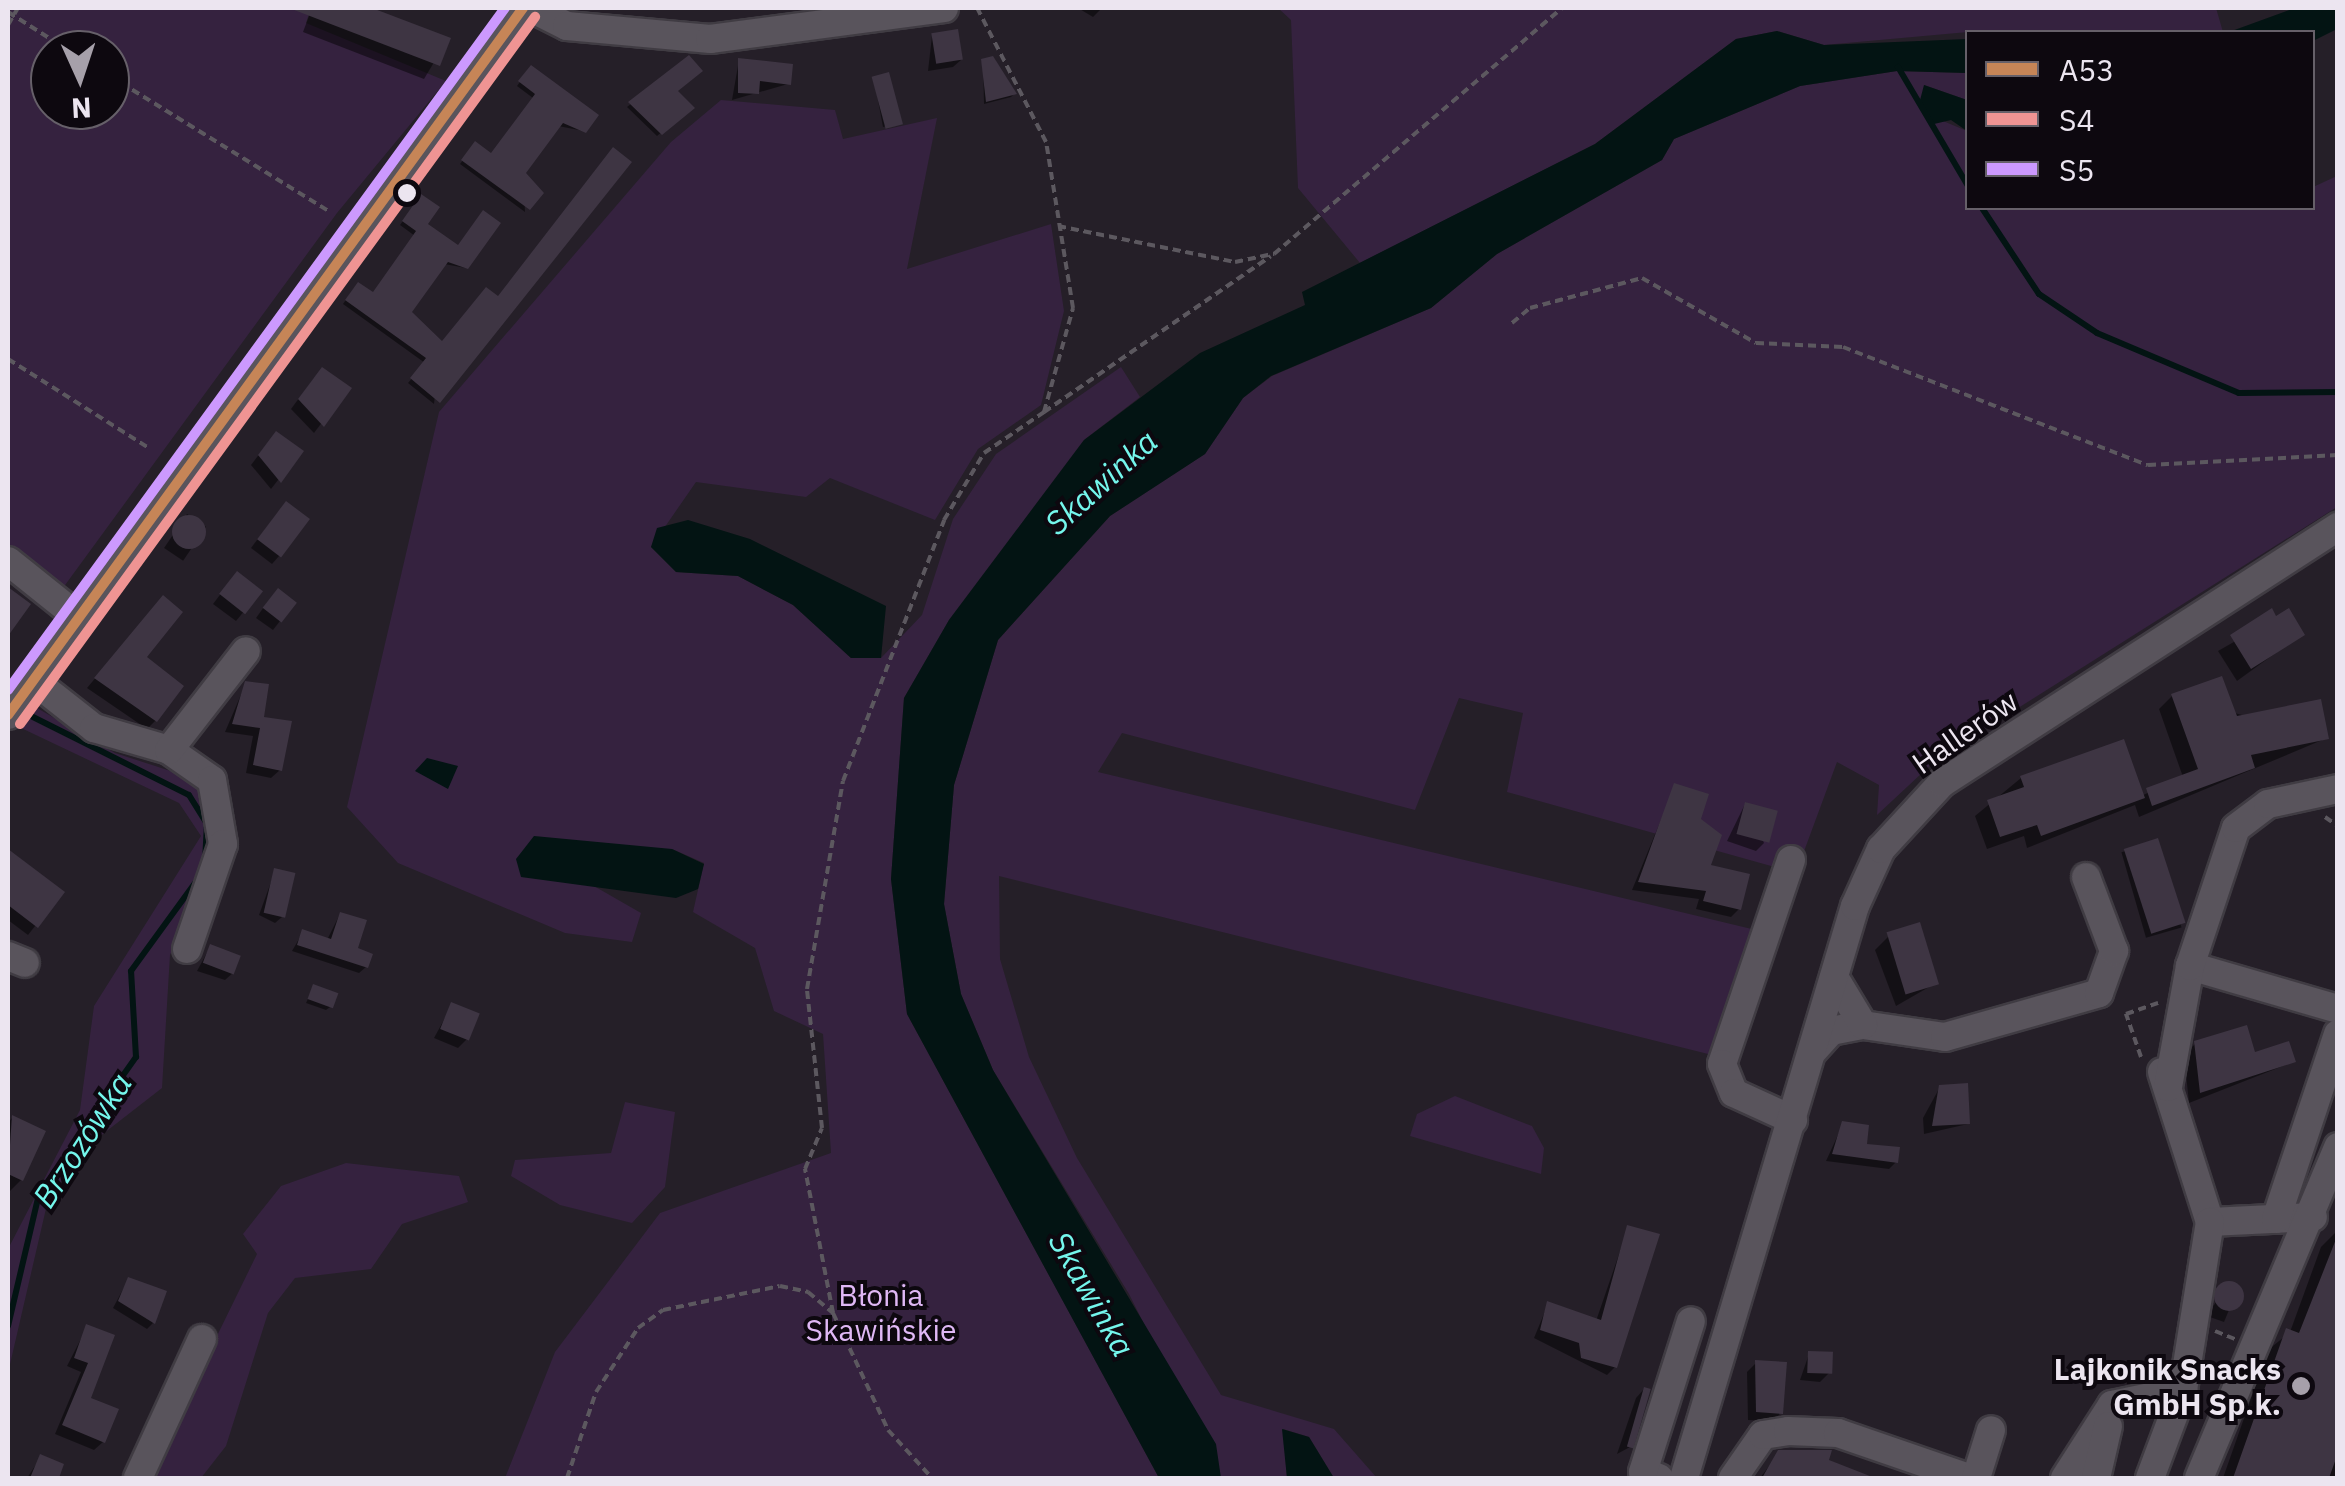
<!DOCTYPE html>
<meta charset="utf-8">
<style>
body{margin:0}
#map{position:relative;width:2345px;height:1486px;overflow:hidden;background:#251f28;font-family:"IBM Plex Sans",sans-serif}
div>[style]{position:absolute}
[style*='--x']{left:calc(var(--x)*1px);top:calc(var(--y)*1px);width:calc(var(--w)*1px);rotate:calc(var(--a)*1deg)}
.green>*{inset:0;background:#35223f}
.water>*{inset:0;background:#031413}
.shadow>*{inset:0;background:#0007;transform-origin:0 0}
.stream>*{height:6px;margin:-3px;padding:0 3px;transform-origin:3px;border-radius:3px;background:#031413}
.building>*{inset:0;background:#3e3543;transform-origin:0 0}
.round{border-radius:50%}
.path>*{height:4px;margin-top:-2px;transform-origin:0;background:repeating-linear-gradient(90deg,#5c585f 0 8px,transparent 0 13px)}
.roads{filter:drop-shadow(2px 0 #403c43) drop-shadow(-2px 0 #403c43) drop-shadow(0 2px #403c43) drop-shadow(0 -2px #403c43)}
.minor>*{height:28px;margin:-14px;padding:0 14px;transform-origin:14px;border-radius:14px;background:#59545c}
.bus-1>*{height:10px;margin:-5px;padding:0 5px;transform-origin:5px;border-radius:5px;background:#c68557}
.bus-2>*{height:10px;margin:-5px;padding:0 5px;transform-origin:5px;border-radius:5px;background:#ef9493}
.bus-3>*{height:10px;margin:-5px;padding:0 5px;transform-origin:5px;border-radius:5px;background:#cc99fe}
.dots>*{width:28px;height:28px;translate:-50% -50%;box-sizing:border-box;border:5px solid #0d080f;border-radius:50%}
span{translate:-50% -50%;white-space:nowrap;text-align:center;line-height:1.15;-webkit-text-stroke:8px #0d080f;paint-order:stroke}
.street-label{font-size:30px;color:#ece5f0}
.park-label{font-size:30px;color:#dfb8f5}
.poi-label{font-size:30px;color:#ece5f0;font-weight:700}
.right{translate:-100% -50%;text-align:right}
.water-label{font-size:32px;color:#74f6ec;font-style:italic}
.frame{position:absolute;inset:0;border:10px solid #ece5f0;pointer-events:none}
.legend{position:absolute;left:1965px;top:30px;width:350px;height:180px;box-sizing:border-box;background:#0d080f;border:2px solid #666069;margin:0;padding:12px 18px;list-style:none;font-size:30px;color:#ece5f0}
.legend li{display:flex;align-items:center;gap:20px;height:50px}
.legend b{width:50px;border:2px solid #666069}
.north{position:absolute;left:30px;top:30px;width:100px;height:100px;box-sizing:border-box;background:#0d080f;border:2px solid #666069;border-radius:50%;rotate:177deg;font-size:28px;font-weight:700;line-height:40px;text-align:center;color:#ece5f0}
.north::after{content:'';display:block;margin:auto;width:35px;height:45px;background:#a6a0aa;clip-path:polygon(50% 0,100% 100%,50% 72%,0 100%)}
</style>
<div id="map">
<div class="green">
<div style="clip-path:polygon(evenodd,8px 8px,311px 8px,306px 23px,446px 81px,337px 213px,60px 592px,8px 551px,8px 8px,50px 50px,110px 50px,110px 110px,50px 110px,50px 50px)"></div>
<div style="clip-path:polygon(1278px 8px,2216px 8px,2223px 32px,1968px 32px,1824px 45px,1777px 31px,1736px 39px,1595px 144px,1360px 263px,1298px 188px,1291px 20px)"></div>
<div style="clip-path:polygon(1897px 71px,1967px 73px,1967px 100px,1924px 85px,1943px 121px,1967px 131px,1968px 208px,2312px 208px,2313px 187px,2337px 176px,2337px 507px,1937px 759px,1877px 815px,1879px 785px,1837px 762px,1796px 873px,1507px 792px,1523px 713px,1459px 698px,1415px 810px,1122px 733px,1098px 772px,1760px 931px,1716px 1056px,999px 876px,1000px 959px,1029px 1057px,1077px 1158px,1221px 1395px,1334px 1429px,1377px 1478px,1334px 1478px,1309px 1437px,1283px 1429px,1287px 1478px,1221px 1478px,1129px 1294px,993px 1070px,961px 994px,944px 904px,954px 785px,998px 640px,1110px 516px,1205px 454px,1243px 398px,1272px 376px,1431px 308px,1497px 254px,1662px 160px,1674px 139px,1800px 86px)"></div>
<div style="clip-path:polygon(721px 100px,835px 110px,843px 139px,937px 118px,907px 269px,1051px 224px,1064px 311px,1041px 405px,978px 449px,935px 520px,830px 478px,806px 497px,696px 482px,651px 547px,676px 572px,738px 576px,793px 605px,851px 658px,881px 658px,922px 615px,953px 519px,996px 454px,1121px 367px,1140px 397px,1084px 440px,949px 620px,904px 698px,891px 879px,907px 1014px,1159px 1478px,505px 1478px,555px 1352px,660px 1213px,831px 1153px,823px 1034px,774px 1011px,755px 948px,693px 912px,704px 863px,672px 849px,521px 877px,580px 878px,641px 913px,632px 942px,565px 933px,398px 863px,347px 807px,439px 412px,671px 142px)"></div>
<div style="clip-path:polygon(37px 708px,115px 753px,183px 775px,211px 802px,221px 843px,170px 955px,162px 1088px,90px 1144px,48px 1200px,8px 1373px,8px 1249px,80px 1110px,94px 1006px,201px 836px,179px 803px,19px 727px)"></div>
<div style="clip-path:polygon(1455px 1096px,1532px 1126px,1544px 1148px,1541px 1174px,1410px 1136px,1417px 1114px)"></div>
<div style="clip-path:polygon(625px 1102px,675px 1112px,665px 1187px,632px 1223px,560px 1205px,511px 1176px,515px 1160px,611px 1153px)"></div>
<div style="clip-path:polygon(346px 1163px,459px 1176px,468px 1202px,402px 1224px,371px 1269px,295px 1278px,268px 1313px,226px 1446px,201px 1478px,148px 1477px,257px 1254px,243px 1234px,281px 1186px)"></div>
</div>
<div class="water">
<div style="clip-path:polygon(2295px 8px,2337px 8px,2337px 29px,2313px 41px,2312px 32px,2229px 32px)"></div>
<div style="clip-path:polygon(1777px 31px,1824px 45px,1967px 39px,1967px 73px,1897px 71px,1800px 86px,1674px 139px,1662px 160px,1497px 254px,1431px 308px,1271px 376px,1243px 398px,1205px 454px,1110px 516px,998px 640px,954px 785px,944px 904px,961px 994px,993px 1070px,1216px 1444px,1221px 1478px,1159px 1478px,907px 1014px,891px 879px,904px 698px,949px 620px,1084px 440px,1200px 353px,1305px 305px,1302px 292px,1595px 144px,1736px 39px)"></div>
<div style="clip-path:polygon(1924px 85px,1967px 100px,1967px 131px,1951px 120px,1934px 124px,1919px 104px)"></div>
<div style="clip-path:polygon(688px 520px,750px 539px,886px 606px,881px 658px,851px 658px,793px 605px,738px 576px,676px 572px,651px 547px,657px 528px)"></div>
<div style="clip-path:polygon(427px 758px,458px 766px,448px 789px,415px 771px)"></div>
<div style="clip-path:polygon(534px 836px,672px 849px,704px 864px,698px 889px,676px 898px,521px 877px,516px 859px)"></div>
<div style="clip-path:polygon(1282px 1429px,1309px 1437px,1334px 1478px,1287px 1478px)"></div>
</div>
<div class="shadow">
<div style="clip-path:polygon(312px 8px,364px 8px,448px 39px,424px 79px,303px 32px)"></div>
<div style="clip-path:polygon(1078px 8px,1102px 8px,1093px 17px)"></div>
<div style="clip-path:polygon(932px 36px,961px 60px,953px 67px,928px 71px)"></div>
<div style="clip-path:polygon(689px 58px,674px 91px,691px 108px,657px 136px,627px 107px)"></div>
<div style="clip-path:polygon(739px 60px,788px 84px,732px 100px)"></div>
<div style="clip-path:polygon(983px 61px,1014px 94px,1011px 97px,984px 104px)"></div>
<div style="clip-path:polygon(528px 71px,584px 131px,558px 126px,523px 173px,525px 212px,460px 164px,472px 148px,490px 156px,533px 98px,517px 86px)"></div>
<div style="clip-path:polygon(874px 79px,900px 122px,883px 127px)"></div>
<div style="clip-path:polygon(417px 201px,425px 224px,466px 268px,444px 264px,409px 312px,440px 345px,434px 404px,408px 383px,425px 363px,343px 304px,354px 288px,373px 295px,415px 236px,400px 225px)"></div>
<div style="clip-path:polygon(314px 378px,348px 388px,314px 433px,291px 409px)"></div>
<div style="clip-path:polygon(268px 443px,300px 452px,271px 489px,251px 465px)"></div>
<div style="clip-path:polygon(278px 512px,280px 555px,272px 564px,251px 548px)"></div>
<div style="left:187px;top:514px;width:23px;height:41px;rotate:34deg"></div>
<div style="clip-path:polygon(229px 583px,260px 592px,236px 621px,213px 604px)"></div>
<div style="clip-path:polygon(269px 600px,294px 603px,273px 630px,256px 618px)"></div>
<div style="clip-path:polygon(155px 607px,144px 658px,156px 720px,147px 729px,87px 688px)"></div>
<div style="clip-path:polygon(2288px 611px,2302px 634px,2237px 681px,2218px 651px)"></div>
<div style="clip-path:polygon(246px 683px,280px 770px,271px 778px,246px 773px,253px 736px,225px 732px)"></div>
<div style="clip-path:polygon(2172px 696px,2327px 738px,2139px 817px,2135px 805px,2027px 848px,2024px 836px,1987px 849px,1975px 816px,2021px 778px,2141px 796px,2183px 777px,2159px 709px)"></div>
<div style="clip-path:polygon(1675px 786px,1698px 820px,1708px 867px,1739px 909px,1731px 917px,1696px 909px,1699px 899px,1632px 890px)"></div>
<div style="clip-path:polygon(1746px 802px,1764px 843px,1756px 851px,1727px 841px)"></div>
<div style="left:2157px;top:842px;width:89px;height:37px;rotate:74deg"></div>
<div style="clip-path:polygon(8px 852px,61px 893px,28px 935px,8px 920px)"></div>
<div style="clip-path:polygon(275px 871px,282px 917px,275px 923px,259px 915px)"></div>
<div style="clip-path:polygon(340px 914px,366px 967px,359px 973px,292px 951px,303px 932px,327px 940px)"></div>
<div style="clip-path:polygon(1889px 936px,1936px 983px,1896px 1006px,1875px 950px)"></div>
<div style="clip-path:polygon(210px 947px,234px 972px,225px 980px,197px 971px)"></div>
<div style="clip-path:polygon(314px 986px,330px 1007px,326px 1010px,306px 1003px)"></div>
<div style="clip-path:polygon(452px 1005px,467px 1039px,458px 1048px,434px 1038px)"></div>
<div style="clip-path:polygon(2195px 1044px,2253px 1055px,2293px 1062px,2189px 1103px,2184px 1055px)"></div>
<div style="clip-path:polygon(1940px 1087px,1968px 1124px,1924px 1134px,1923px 1118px)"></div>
<div style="clip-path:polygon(12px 1118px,21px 1180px,10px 1191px,8px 1123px)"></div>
<div style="clip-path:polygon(1843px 1124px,1864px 1146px,1896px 1162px,1889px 1169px,1826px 1161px)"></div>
<div style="clip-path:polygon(1628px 1228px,1615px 1367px,1607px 1375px,1534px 1338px,1548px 1304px,1596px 1321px)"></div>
<div style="clip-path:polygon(2338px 1230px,2338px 1477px,2223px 1478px,2268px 1350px,2290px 1332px,2321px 1247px)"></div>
<div style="clip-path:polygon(128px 1280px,153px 1323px,147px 1329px,113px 1308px)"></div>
<div style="clip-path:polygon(2226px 1286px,2239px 1286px,2224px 1322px,2207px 1316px)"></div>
<div style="clip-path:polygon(87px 1327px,112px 1337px,88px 1399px,103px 1442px,94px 1450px,55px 1434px,81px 1372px,67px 1366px)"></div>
<div style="clip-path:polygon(1809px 1354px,1829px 1373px,1820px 1382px,1800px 1380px)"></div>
<div style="clip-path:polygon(1756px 1363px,1781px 1413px,1772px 1421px,1748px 1420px,1747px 1372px)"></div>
<div style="clip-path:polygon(1644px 1389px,1630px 1447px,1617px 1454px,1636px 1398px)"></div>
<div style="clip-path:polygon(1779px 1453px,1826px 1461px,1874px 1478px,1760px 1478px)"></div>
<div style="clip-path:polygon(41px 1457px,61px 1466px,56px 1478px,27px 1478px)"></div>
</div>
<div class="stream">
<div style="--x:1898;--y:67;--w:138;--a:59.5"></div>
<div style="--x:1982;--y:208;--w:103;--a:56.5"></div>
<div style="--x:2039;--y:294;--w:70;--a:33.9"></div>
<div style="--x:2097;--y:333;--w:154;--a:22.9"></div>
<div style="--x:2239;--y:393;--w:99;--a:-0.6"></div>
<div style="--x:33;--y:717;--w:174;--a:26.6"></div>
<div style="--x:189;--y:795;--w:34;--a:58"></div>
<div style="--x:207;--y:824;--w:35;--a:93"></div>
<div style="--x:8;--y:1326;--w:136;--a:-76.8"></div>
<div style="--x:39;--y:1194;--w:168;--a:-54.7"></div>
<div style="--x:136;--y:1057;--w:86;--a:-93.3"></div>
<div style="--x:131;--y:971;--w:112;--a:-54"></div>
</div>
<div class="building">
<div style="clip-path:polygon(289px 8px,372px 8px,451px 38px,440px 66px)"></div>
<div style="left:958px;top:29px;width:31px;height:27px;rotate:81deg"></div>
<div style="clip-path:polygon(689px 55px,703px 71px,678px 91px,695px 108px,662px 135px,628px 102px)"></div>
<div style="clip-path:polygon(993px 56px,1017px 94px,986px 102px,981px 59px)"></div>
<div style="clip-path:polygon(738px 58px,793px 64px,791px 85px,760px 81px,759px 94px,738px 93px)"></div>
<div style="clip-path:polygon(531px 65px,599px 115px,586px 133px,563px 123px,526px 173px,544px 193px,530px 210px,461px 160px,475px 141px,491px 153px,535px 94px,518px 81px)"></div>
<div style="left:889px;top:72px;width:54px;height:18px;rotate:75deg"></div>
<div style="clip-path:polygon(613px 147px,632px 162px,440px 403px,410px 378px,426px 358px,345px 300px,358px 282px,373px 292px,416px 231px,402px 221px,421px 194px,440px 207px,428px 224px,458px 245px,483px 210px,501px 223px,468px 269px,448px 262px,412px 312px,442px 341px,486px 287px,498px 296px)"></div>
<div style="clip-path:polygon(322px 367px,352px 388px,324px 427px,298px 399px)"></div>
<div style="clip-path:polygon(276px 431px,304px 451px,281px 483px,258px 455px)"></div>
<div style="left:286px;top:501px;width:30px;height:48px;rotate:37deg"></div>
<div class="round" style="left:172px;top:515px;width:34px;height:34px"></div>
<div style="left:237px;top:571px;width:33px;height:29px;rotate:38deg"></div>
<div style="clip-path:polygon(8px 587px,31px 604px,8px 636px)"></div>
<div style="left:278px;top:588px;width:24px;height:25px;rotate:38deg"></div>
<div style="clip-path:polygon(163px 595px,183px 612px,147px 657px,184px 686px,157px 722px,94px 678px)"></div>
<div style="clip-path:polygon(2272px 608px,2276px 616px,2289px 608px,2305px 635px,2251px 669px,2230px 635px)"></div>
<div style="clip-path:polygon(2222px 676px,2237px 716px,2321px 699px,2329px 739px,2251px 755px,2255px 768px,2152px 806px,2146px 788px,2198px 769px,2171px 694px)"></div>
<div style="clip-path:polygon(245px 681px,269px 684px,264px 717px,292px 721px,282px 771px,253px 765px,260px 728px,232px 724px)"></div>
<div style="clip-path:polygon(2124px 739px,2145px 798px,2041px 836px,2037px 825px,2000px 837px,1987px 800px,2024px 787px,2020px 776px)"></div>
<div style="clip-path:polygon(1674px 783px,1709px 794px,1701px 819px,1722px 835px,1711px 865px,1750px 874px,1741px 910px,1703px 901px,1706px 891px,1638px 882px)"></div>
<div style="left:1745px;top:802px;width:34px;height:33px;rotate:15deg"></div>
<div style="left:2158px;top:838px;width:89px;height:36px;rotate:72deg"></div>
<div style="clip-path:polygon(8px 849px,65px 892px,38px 928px,8px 905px)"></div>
<div style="left:274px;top:868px;width:22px;height:46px;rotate:13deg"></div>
<div style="clip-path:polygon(340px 912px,367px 920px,358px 948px,373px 954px,368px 968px,297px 945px,302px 929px,331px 939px)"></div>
<div style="left:1920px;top:922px;width:65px;height:35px;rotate:73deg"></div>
<div style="left:210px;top:944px;width:33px;height:20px;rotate:21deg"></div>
<div style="left:313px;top:984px;width:27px;height:16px;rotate:20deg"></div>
<div style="left:451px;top:1002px;width:31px;height:29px;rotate:22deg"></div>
<div style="clip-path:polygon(2247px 1025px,2255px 1052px,2289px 1041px,2296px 1062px,2200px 1093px,2194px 1041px)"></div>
<div style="clip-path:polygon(1968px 1083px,1970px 1124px,1932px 1126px,1939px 1085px)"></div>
<div style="clip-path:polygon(12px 1115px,46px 1131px,23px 1181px,8px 1174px)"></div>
<div style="clip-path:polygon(1842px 1121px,1869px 1125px,1867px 1144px,1900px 1147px,1898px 1163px,1832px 1154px)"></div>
<div style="clip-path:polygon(1627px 1225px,1660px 1234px,1617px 1368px,1581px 1358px,1579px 1343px,1540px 1330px,1547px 1301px,1601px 1320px)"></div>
<div style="clip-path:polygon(2338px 1234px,2338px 1453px,2329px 1478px,2233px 1478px,2286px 1328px,2299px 1333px)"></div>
<div style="clip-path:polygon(128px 1277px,167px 1291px,155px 1324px,118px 1301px)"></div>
<div class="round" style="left:2214px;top:1281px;width:30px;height:30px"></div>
<div style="clip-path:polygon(86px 1324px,115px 1335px,91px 1398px,119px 1409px,105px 1443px,62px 1425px,88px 1363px,74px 1358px)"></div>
<div style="left:1808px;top:1351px;width:25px;height:22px;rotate:2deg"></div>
<div style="clip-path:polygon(1755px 1360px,1787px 1362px,1783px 1414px,1756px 1412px)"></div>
<div style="left:1644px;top:1387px;width:7px;height:62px;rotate:16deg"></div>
<div style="clip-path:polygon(1778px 1450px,1832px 1450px,1829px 1460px,1875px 1478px,1762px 1478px)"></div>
<div style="clip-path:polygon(40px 1454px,64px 1464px,59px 1478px,30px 1478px)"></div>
</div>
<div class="path">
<div style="--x:8;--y:12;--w:71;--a:32.3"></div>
<div style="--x:8;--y:25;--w:20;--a:-60"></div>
<div style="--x:110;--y:76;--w:259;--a:31.7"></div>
<div style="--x:1058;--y:226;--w:181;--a:11.5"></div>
<div style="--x:1235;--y:262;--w:40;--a:-12"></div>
<div style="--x:1274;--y:254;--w:379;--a:-40.5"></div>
<div style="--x:1512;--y:323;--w:23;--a:-40"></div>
<div style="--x:1530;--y:308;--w:116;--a:-15"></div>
<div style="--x:1642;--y:278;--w:131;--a:29.7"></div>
<div style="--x:1756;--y:343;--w:87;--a:2.6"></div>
<div style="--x:1843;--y:347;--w:327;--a:21.2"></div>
<div style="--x:2148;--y:465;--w:190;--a:-3"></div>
<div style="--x:8;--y:359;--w:165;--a:32.3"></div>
<div style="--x:1044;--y:412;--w:275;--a:-34.5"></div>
<div style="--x:2325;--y:817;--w:16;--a:35"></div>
<div style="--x:2141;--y:1057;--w:46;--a:-109.2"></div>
<div style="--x:2126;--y:1014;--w:34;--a:-19"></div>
<div style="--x:833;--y:1313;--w:147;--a:-101"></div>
<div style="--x:805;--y:1169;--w:44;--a:-67.5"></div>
<div style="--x:822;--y:1128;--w:140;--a:-96.2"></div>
<div style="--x:807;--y:989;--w:211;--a:-80.2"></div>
<div style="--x:843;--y:781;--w:280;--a:-68.8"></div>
<div style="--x:944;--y:520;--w:78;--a:-59.2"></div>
<div style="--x:984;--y:453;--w:73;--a:-34.3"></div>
<div style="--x:1044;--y:412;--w:108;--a:-74.4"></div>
<div style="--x:1073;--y:308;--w:168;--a:-99.2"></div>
<div style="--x:1046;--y:142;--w:151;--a:-117.2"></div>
<div style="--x:2215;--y:1331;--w:22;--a:22"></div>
<div style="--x:567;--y:1478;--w:91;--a:-71.4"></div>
<div style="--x:596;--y:1392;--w:77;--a:-56.7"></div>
<div style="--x:638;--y:1328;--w:31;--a:-36"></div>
<div style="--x:663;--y:1310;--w:119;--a:-11.6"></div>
<div style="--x:780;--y:1286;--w:29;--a:12"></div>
<div style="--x:808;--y:1292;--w:33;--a:40"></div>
<div style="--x:833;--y:1313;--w:129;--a:64.8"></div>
<div style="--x:888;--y:1430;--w:65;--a:47.5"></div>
</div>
<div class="roads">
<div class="minor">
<div style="--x:531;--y:8;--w:40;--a:26.6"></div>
<div style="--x:567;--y:26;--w:144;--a:5.2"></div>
<div style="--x:710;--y:39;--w:236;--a:-7.5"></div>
<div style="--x:8;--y:561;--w:90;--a:38.7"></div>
<div style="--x:33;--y:680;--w:78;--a:38.2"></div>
<div style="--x:94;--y:728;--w:78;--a:16.3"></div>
<div style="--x:169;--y:750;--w:52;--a:34.9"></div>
<div style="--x:212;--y:780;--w:65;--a:80.2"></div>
<div style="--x:223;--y:844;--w:111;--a:108.9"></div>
<div style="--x:8;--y:715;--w:875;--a:-53.93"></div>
<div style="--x:169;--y:750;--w:125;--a:-52.1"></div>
<div style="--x:1791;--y:860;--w:215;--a:108.7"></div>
<div style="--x:1722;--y:1064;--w:31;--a:68"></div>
<div style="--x:1734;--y:1093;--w:65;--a:24.6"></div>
<div style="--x:8;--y:956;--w:18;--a:22"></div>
<div style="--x:2190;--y:966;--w:154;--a:16.2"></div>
<div style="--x:1863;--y:1025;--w:83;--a:8.3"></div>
<div style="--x:1945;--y:1037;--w:160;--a:-15.9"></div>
<div style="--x:2099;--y:993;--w:45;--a:-70.3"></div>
<div style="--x:2114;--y:951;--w:79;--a:-110.7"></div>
<div style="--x:1814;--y:1050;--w:25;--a:-48"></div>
<div style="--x:1831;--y:1031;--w:33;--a:-11"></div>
<div style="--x:1863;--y:1025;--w:56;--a:-121.1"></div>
<div style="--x:2162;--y:1072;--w:157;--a:72.3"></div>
<div style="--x:2210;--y:1222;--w:103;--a:-2.8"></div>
<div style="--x:2168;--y:1087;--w:123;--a:-79.7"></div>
<div style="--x:2190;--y:966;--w:145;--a:-71.6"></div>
<div style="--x:2236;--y:828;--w:40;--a:-37"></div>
<div style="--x:2268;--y:804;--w:72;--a:-12.1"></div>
<div style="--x:2276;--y:1219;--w:195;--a:-71.5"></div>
<div style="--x:138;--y:1478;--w:153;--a:-65.3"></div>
<div style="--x:1659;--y:1478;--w:17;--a:-159"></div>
<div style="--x:1643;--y:1472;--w:158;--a:-72.4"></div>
<div style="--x:1684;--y:1478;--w:597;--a:-73.36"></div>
<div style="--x:1855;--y:906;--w:63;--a:-65.5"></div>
<div style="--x:1881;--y:849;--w:90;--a:-47.3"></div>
<div style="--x:1942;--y:783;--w:472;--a:-32.9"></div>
<div style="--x:1733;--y:1478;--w:52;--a:-55.1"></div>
<div style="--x:1763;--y:1435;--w:25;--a:-9"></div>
<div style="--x:1788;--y:1431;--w:50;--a:2.3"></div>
<div style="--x:1838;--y:1433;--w:139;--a:19"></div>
<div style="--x:1976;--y:1478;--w:50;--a:-72.6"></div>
<div style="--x:2065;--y:1478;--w:87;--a:-57.2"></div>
<div style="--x:2112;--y:1405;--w:73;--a:-11.9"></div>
<div style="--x:2096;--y:1478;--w:53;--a:-77"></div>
<div style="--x:2150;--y:1478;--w:94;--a:-69.4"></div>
<div style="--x:2183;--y:1390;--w:170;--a:-80.9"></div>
<div style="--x:2199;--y:1478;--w:359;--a:-67.2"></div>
</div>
</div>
<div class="bus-1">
<div style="--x:8;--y:715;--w:875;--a:-53.93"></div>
</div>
<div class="bus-2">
<div style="--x:20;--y:724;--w:875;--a:-53.93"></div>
</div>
<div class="bus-3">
<div style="--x:8;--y:690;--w:844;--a:-53.92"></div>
</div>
<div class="dots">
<div style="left:407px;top:193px;background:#ece5f0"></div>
<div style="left:2301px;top:1386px;background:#a6a0aa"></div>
</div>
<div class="street-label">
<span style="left:1965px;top:732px;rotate:-35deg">Hallerów</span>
</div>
<div class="park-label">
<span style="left:881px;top:1312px">Błonia<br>Skawińskie</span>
</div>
<div class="poi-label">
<span class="right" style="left:2281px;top:1386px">Lajkonik Snacks<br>GmbH Sp.k.</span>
</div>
<div class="water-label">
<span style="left:1101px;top:482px;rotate:-42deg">Skawinka</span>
<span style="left:82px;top:1140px;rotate:-57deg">Brzozówka</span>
<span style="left:1092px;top:1294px;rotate:60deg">Skawinka</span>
</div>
<div class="frame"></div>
<ul class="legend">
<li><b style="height:12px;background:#c68557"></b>A53</li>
<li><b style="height:12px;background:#ef9493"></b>S4</li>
<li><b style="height:12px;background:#cc99fe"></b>S5</li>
</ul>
<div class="north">N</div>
</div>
